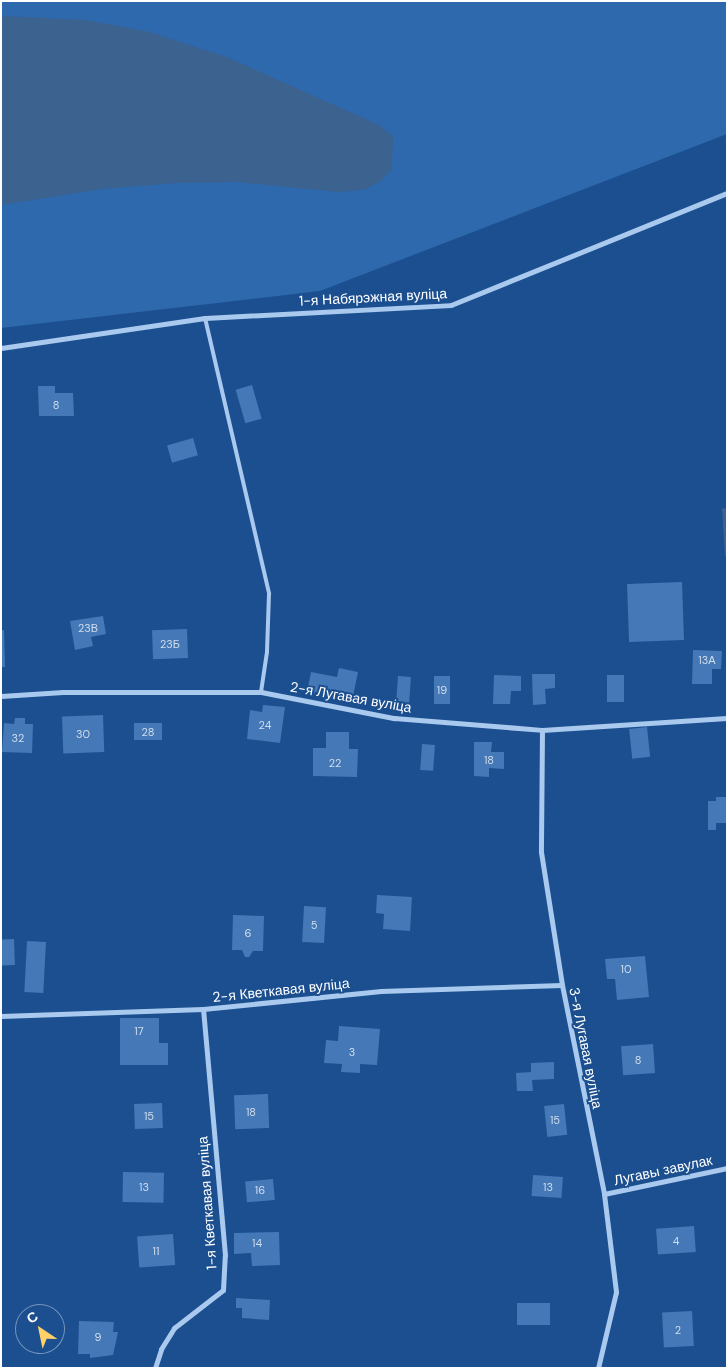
<!DOCTYPE html>
<meta charset="utf-8">
<style>
body{margin:0}
#map{position:relative;width:728px;height:1369px;overflow:hidden;background:#1b4f8f;font-family:"DM Sans",sans-serif}
div>[style]{position:absolute}
[style*='--x']{left:calc(var(--x)*1px);top:calc(var(--y)*1px);width:calc(var(--w)*1px);rotate:calc(var(--a)*1deg)}
.green>*{inset:0;background:#2e69ad}
.water>*{inset:0;background:#3c6290}
.building>*{inset:0;background:#4478b7;transform-origin:0 0}
.service>*{height:4px;margin:-2px;padding:0 2px;transform-origin:2px;border-radius:2px;background:#a9c9ee}
.minor>*{height:5px;margin:-2.5px;padding:0 2.5px;transform-origin:2.5px;border-radius:2.5px;background:#a9c9ee}
span{translate:-50% -50%;white-space:nowrap;text-align:center;line-height:1.15;-webkit-text-stroke:4px #1b4f8f;paint-order:stroke}
.number-label{font-size:11px;color:#d0dded}
.number-label span{-webkit-text-stroke-width:0}
.street-label{font-size:14px;color:#fff}
.frame{position:absolute;inset:0;border:2px solid #fff;pointer-events:none}
.north{position:absolute;left:15px;top:1304px;width:50px;height:50px;box-sizing:border-box;background:#1b4f8f;border:1px solid #7695bc;border-radius:50%;rotate:326deg;font-size:14px;font-weight:700;line-height:20px;text-align:center;color:#fff}
.north::after{content:'';display:block;margin:auto;width:18px;height:22px;background:#ffd166;clip-path:polygon(50% 0,100% 100%,50% 72%,0 100%)}
</style>
<div id="map">
<div class="green">
<div style="clip-path:polygon(1px 1px,727px 1px,727px 134px,320px 291px,1px 328px)"></div>
</div>
<div class="water">
<div style="clip-path:polygon(1px 16px,86px 20px,150px 32px,229px 58px,379px 125px,393px 136px,392px 169px,381px 181px,363px 190px,338px 192px,237px 182px,177px 183px,102px 189px,1px 205px)"></div>
<div style="clip-path:polygon(722px 508px,727px 509px,727px 556px,725px 556px)"></div>
</div>
<div class="building">
<div style="left:252px;top:385px;width:35px;height:17px;rotate:74deg"></div>
<div style="clip-path:polygon(38px 386px,55px 386px,55px 393px,73px 393px,74px 416px,39px 416px)"></div>
<div style="left:193px;top:438px;width:18px;height:27px;rotate:74deg"></div>
<div style="left:682px;top:582px;width:58px;height:55px;rotate:88deg"></div>
<div style="clip-path:polygon(103px 616px,106px 634px,91px 637px,93px 646px,75px 650px,70px 621px)"></div>
<div style="left:187px;top:629px;width:29px;height:35px;rotate:88deg"></div>
<div style="clip-path:polygon(1px 630px,4px 630px,5px 667px,1px 667px)"></div>
<div style="clip-path:polygon(693px 650px,722px 651px,721px 669px,712px 669px,712px 684px,692px 684px)"></div>
<div style="clip-path:polygon(339px 668px,358px 672px,352px 701px,307px 692px,311px 672px,337px 677px)"></div>
<div style="clip-path:polygon(532px 674px,555px 674px,555px 688px,545px 689px,546px 704px,533px 705px)"></div>
<div style="clip-path:polygon(494px 675px,521px 676px,521px 691px,511px 691px,510px 704px,493px 704px)"></div>
<div style="left:607px;top:675px;width:17px;height:27px"></div>
<div style="left:398px;top:676px;width:13px;height:26px;rotate:4deg"></div>
<div style="left:434px;top:676px;width:16px;height:28px"></div>
<div style="clip-path:polygon(263px 705px,285px 707px,280px 743px,247px 739px,250px 710px,262px 712px)"></div>
<div style="left:103px;top:715px;width:37px;height:41px;rotate:88deg"></div>
<div style="clip-path:polygon(15px 718px,25px 718px,25px 724px,33px 724px,32px 753px,2px 752px,4px 723px,14px 724px)"></div>
<div style="left:162px;top:723px;width:17px;height:28px;rotate:90deg"></div>
<div style="left:647px;top:727px;width:30px;height:18px;rotate:84deg"></div>
<div style="clip-path:polygon(326px 732px,349px 732px,349px 749px,358px 749px,357px 777px,313px 776px,313px 748px,326px 748px)"></div>
<div style="clip-path:polygon(474px 742px,492px 742px,491px 752px,504px 752px,504px 769px,489px 768px,489px 777px,474px 776px)"></div>
<div style="left:422px;top:744px;width:13px;height:26px;rotate:4deg"></div>
<div style="clip-path:polygon(716px 797px,727px 797px,727px 823px,716px 823px,716px 830px,708px 830px,708px 801px,716px 801px)"></div>
<div style="clip-path:polygon(377px 895px,412px 897px,410px 931px,383px 929px,384px 914px,376px 913px)"></div>
<div style="left:304px;top:906px;width:22px;height:36px;rotate:3deg"></div>
<div style="clip-path:polygon(233px 915px,264px 916px,263px 951px,253px 951px,249px 957px,245px 957px,242px 950px,232px 950px)"></div>
<div style="left:14px;top:939px;width:26px;height:13px;rotate:88deg"></div>
<div style="left:27px;top:941px;width:19px;height:51px;rotate:3deg"></div>
<div style="clip-path:polygon(645px 956px,649px 997px,617px 1000px,615px 979px,607px 979px,605px 959px)"></div>
<div style="clip-path:polygon(120px 1018px,159px 1018px,159px 1043px,168px 1043px,168px 1065px,120px 1065px)"></div>
<div style="clip-path:polygon(339px 1026px,380px 1029px,377px 1065px,360px 1064px,360px 1073px,341px 1072px,342px 1064px,324px 1063px,326px 1040px,338px 1041px)"></div>
<div style="left:653px;top:1044px;width:29px;height:32px;rotate:86deg"></div>
<div style="clip-path:polygon(554px 1062px,554px 1079px,532px 1080px,533px 1091px,517px 1091px,516px 1073px,531px 1072px,531px 1063px)"></div>
<div style="left:268px;top:1094px;width:34px;height:34px;rotate:88deg"></div>
<div style="left:162px;top:1103px;width:25px;height:28px;rotate:88deg"></div>
<div style="left:564px;top:1104px;width:31px;height:20px;rotate:84deg"></div>
<div style="left:123px;top:1172px;width:41px;height:30px;rotate:1deg"></div>
<div style="left:533px;top:1175px;width:30px;height:21px;rotate:4deg"></div>
<div style="left:273px;top:1179px;width:21px;height:28px;rotate:85deg"></div>
<div style="left:694px;top:1226px;width:26px;height:38px;rotate:86deg"></div>
<div style="clip-path:polygon(279px 1232px,280px 1265px,252px 1266px,251px 1253px,234px 1254px,234px 1233px)"></div>
<div style="left:173px;top:1234px;width:31px;height:36px;rotate:86deg"></div>
<div style="clip-path:polygon(236px 1298px,270px 1300px,269px 1320px,242px 1318px,242px 1308px,236px 1308px)"></div>
<div style="left:517px;top:1303px;width:33px;height:22px"></div>
<div style="left:692px;top:1311px;width:35px;height:30px;rotate:87deg"></div>
<div style="clip-path:polygon(79px 1321px,114px 1322px,113px 1332px,118px 1332px,113px 1355px,90px 1358px,90px 1354px,78px 1354px)"></div>
</div>
<div class="service">
<div style="--x:205;--y:318;--w:283;--a:76.9"></div>
<div style="--x:269;--y:594;--w:58;--a:92"></div>
<div style="--x:267;--y:652;--w:40;--a:98.5"></div>
</div>
<div class="minor">
<div style="--x:1;--y:348;--w:206;--a:-8.4"></div>
<div style="--x:205;--y:318;--w:246;--a:-3"></div>
<div style="--x:451;--y:305;--w:298;--a:-22.1"></div>
<div style="--x:1;--y:696;--w:62;--a:-3.7"></div>
<div style="--x:63;--y:692;--w:198;--a:0"></div>
<div style="--x:261;--y:692;--w:136;--a:11.1"></div>
<div style="--x:394;--y:718;--w:148;--a:4.6"></div>
<div style="--x:542;--y:730;--w:185;--a:-3.7"></div>
<div style="--x:542;--y:730;--w:122;--a:90.5"></div>
<div style="--x:541;--y:852;--w:135;--a:81"></div>
<div style="--x:562;--y:985;--w:213;--a:78.6"></div>
<div style="--x:604;--y:1194;--w:99;--a:83"></div>
<div style="--x:616;--y:1292;--w:78;--a:103.3"></div>
<div style="--x:1;--y:1016;--w:202;--a:-2"></div>
<div style="--x:203;--y:1009;--w:179;--a:-5.8"></div>
<div style="--x:381;--y:991;--w:181;--a:-1.9"></div>
<div style="--x:604;--y:1194;--w:126;--a:-11.9"></div>
<div style="--x:155;--y:1368;--w:20;--a:-72"></div>
<div style="--x:161;--y:1349;--w:25;--a:-58"></div>
<div style="--x:174;--y:1328;--w:62;--a:-37.8"></div>
<div style="--x:223;--y:1290;--w:35;--a:-87"></div>
<div style="--x:225;--y:1255;--w:247;--a:-95.1"></div>
</div>
<div class="number-label">
<span style="left:56px;top:405px">8</span>
<span style="left:88px;top:628px">23В</span>
<span style="left:170px;top:644px">23Б</span>
<span style="left:707px;top:660px">13А</span>
<span style="left:442px;top:690px">19</span>
<span style="left:265px;top:725px">24</span>
<span style="left:148px;top:732px">28</span>
<span style="left:83px;top:734px">30</span>
<span style="left:18px;top:738px">32</span>
<span style="left:489px;top:760px">18</span>
<span style="left:335px;top:763px">22</span>
<span style="left:314px;top:925px">5</span>
<span style="left:248px;top:933px">6</span>
<span style="left:626px;top:969px">10</span>
<span style="left:139px;top:1031px">17</span>
<span style="left:352px;top:1052px">3</span>
<span style="left:638px;top:1060px">8</span>
<span style="left:251px;top:1112px">18</span>
<span style="left:149px;top:1116px">15</span>
<span style="left:555px;top:1120px">15</span>
<span style="left:144px;top:1187px">13</span>
<span style="left:548px;top:1187px">13</span>
<span style="left:260px;top:1190px">16</span>
<span style="left:676px;top:1241px">4</span>
<span style="left:257px;top:1243px">14</span>
<span style="left:156px;top:1251px">11</span>
<span style="left:678px;top:1330px">2</span>
<span style="left:98px;top:1337px">9</span>
</div>
<div class="street-label">
<span style="left:373px;top:297px;rotate:-3deg">1-я Набярэжная вуліца</span>
<span style="left:351px;top:697px;rotate:10deg">2-я Лугавая вуліца</span>
<span style="left:281px;top:990px;rotate:-6deg">2-я Кветкавая вуліца</span>
<span style="left:586px;top:1048px;rotate:79deg">3-я Лугавая вуліца</span>
<span style="left:663px;top:1170px;rotate:-12deg">Лугавы завулак</span>
<span style="left:207px;top:1203px;rotate:-94deg">1-я Кветкавая вуліца</span>
</div>
<div class="frame"></div>
<div class="north">С</div>
</div>
